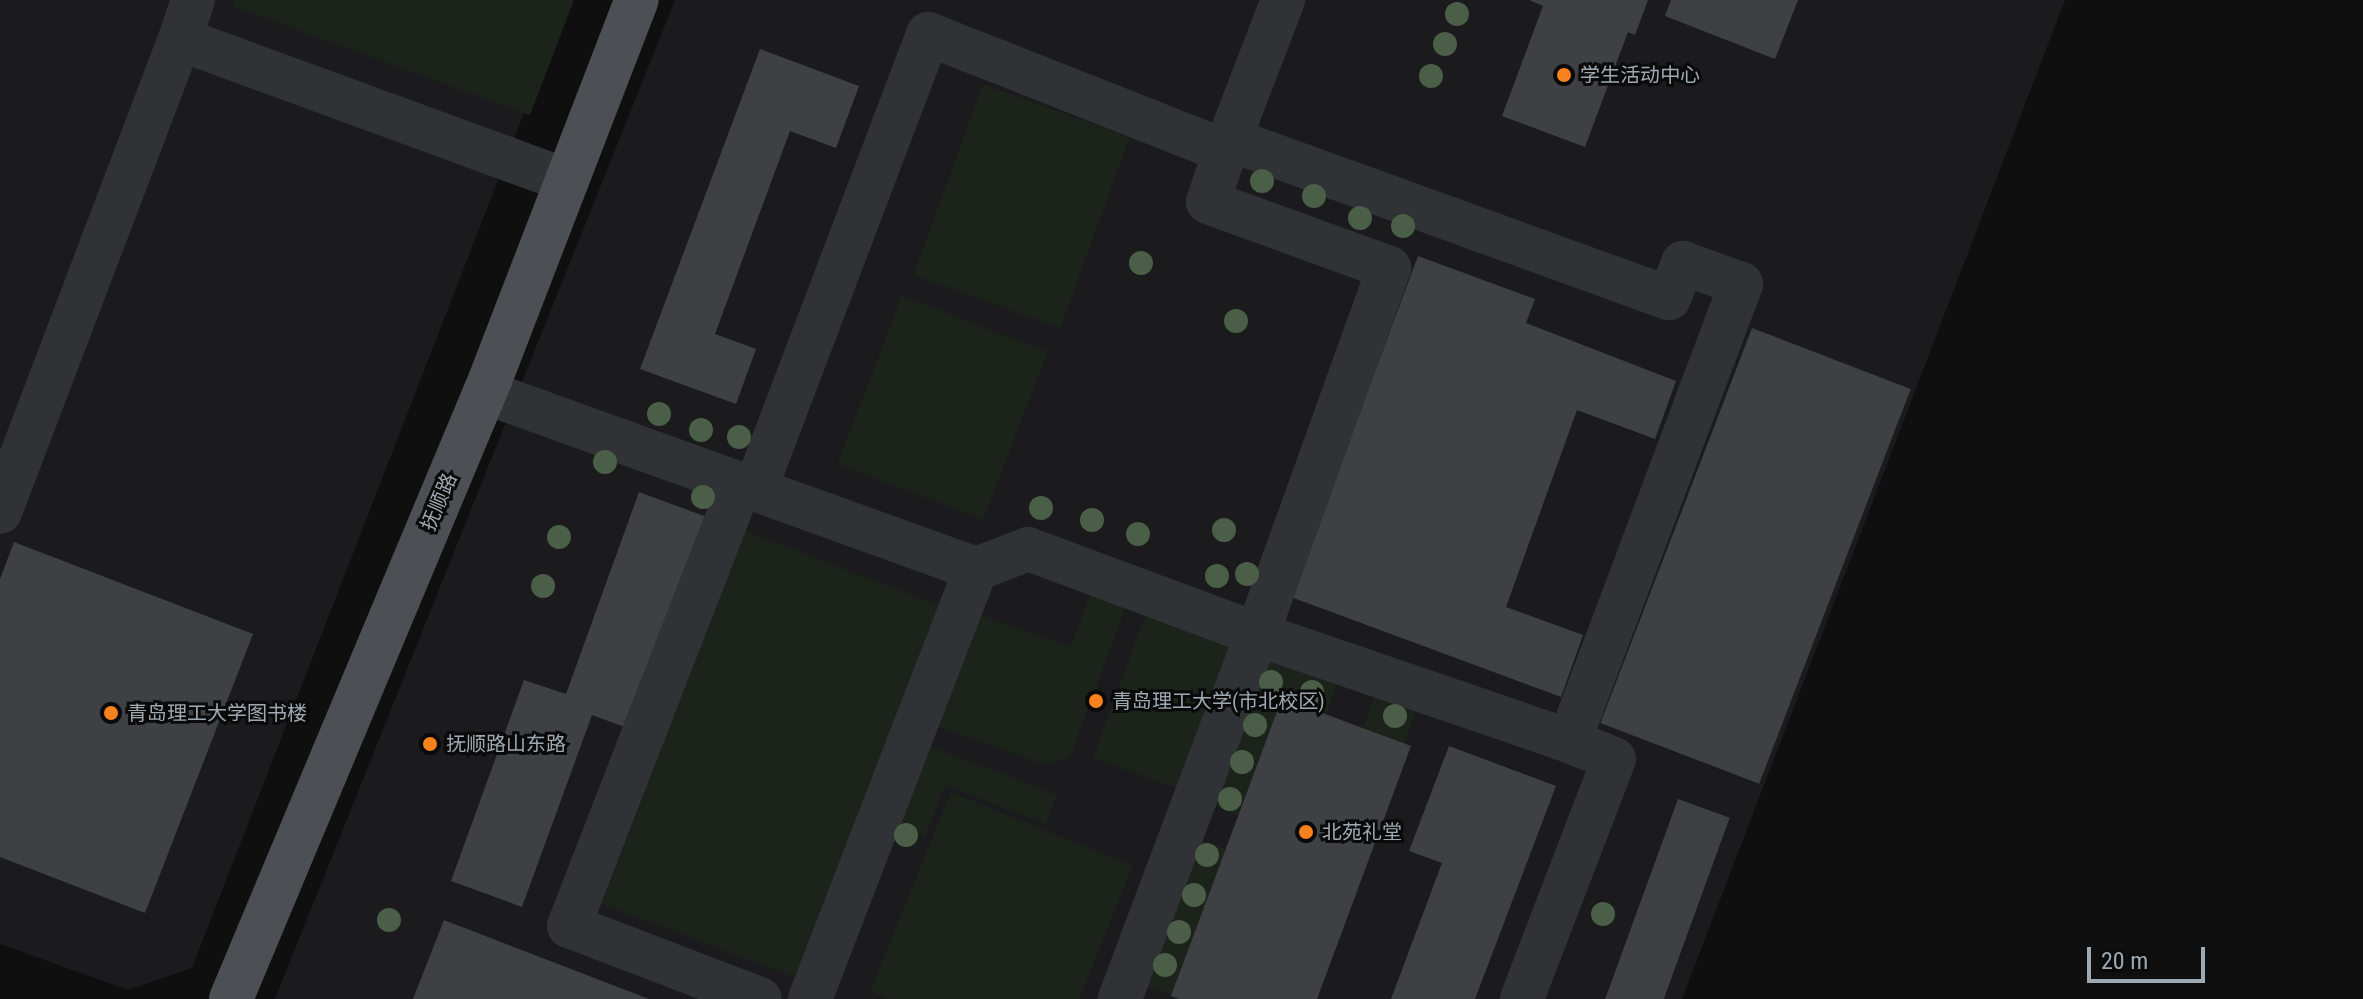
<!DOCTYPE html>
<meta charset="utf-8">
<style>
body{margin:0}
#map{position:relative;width:2363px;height:999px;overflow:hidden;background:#0f0f10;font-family:"Roboto Condensed","Noto Sans SC",sans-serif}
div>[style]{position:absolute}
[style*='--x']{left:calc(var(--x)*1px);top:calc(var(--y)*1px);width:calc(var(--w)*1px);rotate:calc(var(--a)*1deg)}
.built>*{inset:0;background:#1b1b1d}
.green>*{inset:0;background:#1c231b;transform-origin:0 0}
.building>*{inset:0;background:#3e4043;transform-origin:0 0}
.minor>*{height:44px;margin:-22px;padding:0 22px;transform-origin:22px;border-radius:22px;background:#303235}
.major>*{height:44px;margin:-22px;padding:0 22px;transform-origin:22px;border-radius:22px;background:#4c5055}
.trees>*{width:24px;height:24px;margin:-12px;border-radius:50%;background:#4a5e48}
.dots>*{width:22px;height:22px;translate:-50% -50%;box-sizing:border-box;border:4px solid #0a0a0b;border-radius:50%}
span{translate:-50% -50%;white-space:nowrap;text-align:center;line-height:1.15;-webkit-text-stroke:6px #0a0a0b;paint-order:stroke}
.poi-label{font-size:20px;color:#9fa9b2}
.left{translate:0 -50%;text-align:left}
.street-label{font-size:20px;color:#9fa9b2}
.scale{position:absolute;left:2087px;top:947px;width:118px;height:36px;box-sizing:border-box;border:4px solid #9fa9b2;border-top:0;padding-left:10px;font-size:24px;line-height:28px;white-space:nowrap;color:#9fa9b2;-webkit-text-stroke:6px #0a0a0b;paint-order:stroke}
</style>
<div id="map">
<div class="built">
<div style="clip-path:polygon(0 0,568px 0,192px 968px,128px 990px,0 944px)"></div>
<div style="clip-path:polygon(675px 0,2065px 0,1682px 999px,275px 999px)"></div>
</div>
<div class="green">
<div style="clip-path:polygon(235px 0,574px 0,530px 115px,233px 6px)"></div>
<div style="left:983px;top:84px;width:156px;height:203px;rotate:20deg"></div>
<div style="left:902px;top:296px;width:156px;height:180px;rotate:21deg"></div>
<div style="left:745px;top:531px;width:214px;height:399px;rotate:21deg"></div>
<div style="clip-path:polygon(1096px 581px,1131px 593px,1070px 757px,1043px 764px,939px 727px,981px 615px,1070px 647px)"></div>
<div style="left:1150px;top:602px;width:98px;height:166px;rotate:20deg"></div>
<div style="clip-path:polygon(1263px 653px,1338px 681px,1326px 715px,1282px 698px,1238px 815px,1207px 804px)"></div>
<div style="left:1376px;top:692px;width:44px;height:39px;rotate:20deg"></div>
<div style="clip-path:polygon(930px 746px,1057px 795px,1046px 824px,945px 785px,925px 837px,899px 826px)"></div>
<div style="clip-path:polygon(951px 792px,1133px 866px,1079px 999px,888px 999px,870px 992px)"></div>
<div style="left:1195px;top:838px;width:33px;height:156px;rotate:20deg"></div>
</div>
<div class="building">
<div style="clip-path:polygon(1529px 0,1648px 0,1635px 35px,1628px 32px,1585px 147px,1502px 116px,1543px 6px)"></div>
<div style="clip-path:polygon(1671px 0,1798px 0,1775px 59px,1665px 16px)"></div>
<div style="clip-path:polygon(760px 49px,859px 86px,836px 148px,790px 131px,715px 334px,756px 349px,736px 404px,640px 369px)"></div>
<div style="clip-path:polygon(1418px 256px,1535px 299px,1526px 323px,1676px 381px,1655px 439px,1577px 410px,1506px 607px,1583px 635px,1561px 697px,1291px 597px)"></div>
<div style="left:1752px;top:328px;width:170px;height:423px;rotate:21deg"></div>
<div style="clip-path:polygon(639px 492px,707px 517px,630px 729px,592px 715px,522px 907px,451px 881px,524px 680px,566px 694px)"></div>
<div style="clip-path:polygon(14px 542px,253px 634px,145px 913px,0 857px,0 579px)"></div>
<div style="clip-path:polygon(1282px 698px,1411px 746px,1317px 999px,1179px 999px,1171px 996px)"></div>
<div style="clip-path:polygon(1449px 746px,1556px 786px,1475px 999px,1391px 999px,1442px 863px,1409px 851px)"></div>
<div style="left:1678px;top:799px;width:55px;height:213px;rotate:20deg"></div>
<div style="clip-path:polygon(444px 920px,649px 999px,413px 999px)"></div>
</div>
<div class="minor">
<div style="--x:180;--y:39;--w:41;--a:-71.6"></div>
<div style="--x:1229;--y:139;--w:468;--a:19.9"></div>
<div style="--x:1669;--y:298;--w:38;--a:-68"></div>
<div style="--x:1683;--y:263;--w:62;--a:19.9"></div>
<div style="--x:1741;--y:284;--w:488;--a:110.6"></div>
<div style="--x:1569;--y:741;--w:48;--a:21.8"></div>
<div style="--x:1614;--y:759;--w:257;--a:111"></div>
<div style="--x:1225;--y:151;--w:162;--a:-69"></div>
<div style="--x:485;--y:392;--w:522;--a:19.82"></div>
<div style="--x:976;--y:569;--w:56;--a:-21"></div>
<div style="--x:1028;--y:549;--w:244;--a:20.4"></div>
<div style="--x:1257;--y:634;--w:390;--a:110.6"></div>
<div style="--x:740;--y:485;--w:473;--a:111.2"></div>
<div style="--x:569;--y:926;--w:204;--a:20.9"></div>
<div style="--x:755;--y:490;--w:488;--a:-69.2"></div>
<div style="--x:928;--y:34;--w:319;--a:21.5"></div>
<div style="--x:1225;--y:151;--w:54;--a:108.4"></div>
<div style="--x:1208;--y:202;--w:193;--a:20"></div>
<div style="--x:1389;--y:268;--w:389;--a:109.8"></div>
<div style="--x:1257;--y:634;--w:330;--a:18.9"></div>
<div style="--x:0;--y:512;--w:506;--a:-69.17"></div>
<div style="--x:180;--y:39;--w:412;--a:20.1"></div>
<div style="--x:810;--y:999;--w:461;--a:-68.9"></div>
</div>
<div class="major">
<div style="--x:231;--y:999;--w:671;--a:-67.29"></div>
<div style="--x:490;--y:380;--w:407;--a:-68.9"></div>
</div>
<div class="trees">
<div style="left:1457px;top:14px"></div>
<div style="left:1445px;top:44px"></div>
<div style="left:1431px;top:76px"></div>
<div style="left:1262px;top:181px"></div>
<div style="left:1314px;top:196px"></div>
<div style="left:1360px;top:218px"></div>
<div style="left:1403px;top:226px"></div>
<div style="left:1141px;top:263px"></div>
<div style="left:1236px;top:321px"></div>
<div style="left:659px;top:414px"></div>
<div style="left:701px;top:430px"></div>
<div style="left:739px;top:437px"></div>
<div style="left:605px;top:462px"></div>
<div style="left:703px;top:497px"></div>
<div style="left:1041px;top:508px"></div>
<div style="left:1092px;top:520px"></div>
<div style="left:1224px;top:530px"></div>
<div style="left:1138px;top:534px"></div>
<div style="left:559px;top:537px"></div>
<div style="left:1247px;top:574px"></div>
<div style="left:1217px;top:576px"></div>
<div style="left:543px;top:586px"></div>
<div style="left:1271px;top:682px"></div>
<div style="left:1312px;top:692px"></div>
<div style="left:1395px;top:716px"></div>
<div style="left:1255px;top:725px"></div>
<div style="left:1242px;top:762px"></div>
<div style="left:1230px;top:799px"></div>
<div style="left:906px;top:835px"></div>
<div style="left:1207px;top:855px"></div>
<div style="left:1194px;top:895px"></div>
<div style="left:1603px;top:914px"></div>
<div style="left:389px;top:920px"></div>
<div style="left:1179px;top:932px"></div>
<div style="left:1165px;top:965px"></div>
</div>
<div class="dots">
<div style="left:1564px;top:75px;background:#f9811e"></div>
<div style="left:1096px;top:701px;background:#f9811e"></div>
<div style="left:111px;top:713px;background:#f9811e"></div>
<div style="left:430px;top:744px;background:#f9811e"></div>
<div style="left:1306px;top:832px;background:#f9811e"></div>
</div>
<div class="poi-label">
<span class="left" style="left:1580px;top:75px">学生活动中心</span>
<span class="left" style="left:1112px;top:701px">青岛理工大学(市北校区)</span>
<span class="left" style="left:127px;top:713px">青岛理工大学图书楼</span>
<span class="left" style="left:446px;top:744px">抚顺路山东路</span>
<span class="left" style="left:1322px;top:832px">北苑礼堂</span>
</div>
<div class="street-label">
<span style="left:439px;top:502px;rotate:-67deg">抚顺路</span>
</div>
<div class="scale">20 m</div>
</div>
